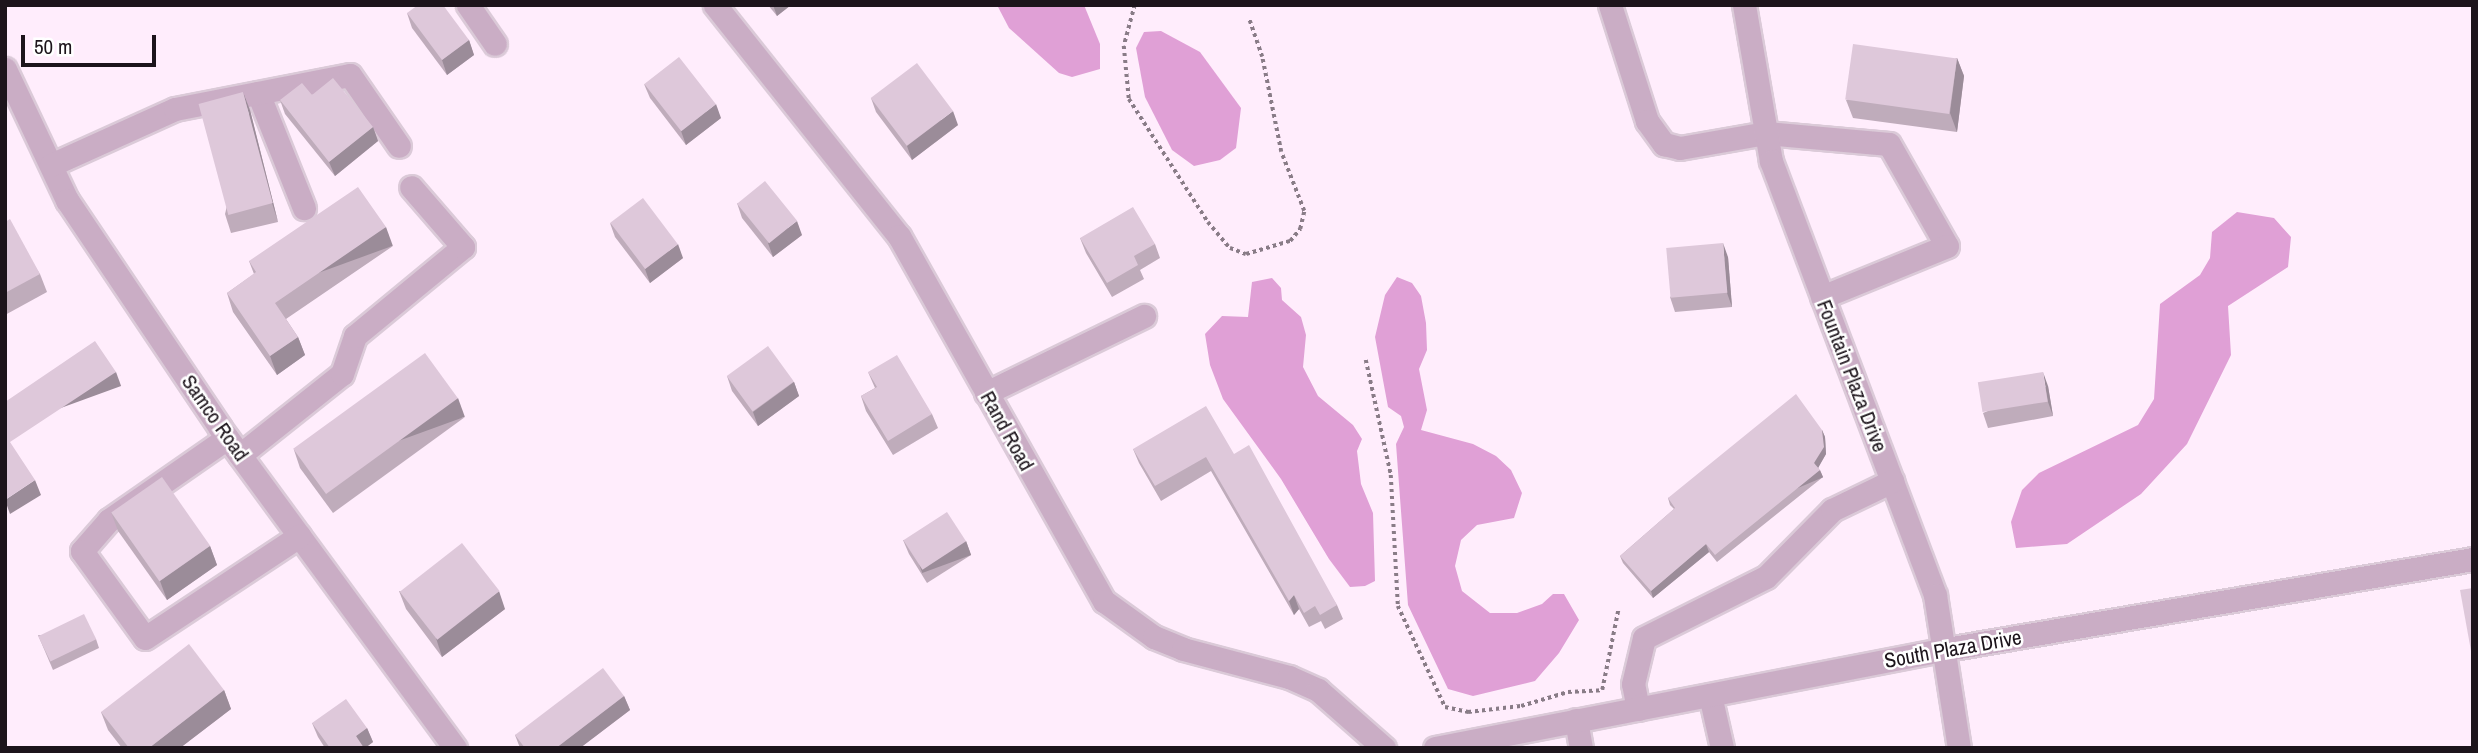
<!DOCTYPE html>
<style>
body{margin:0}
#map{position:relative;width:2478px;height:753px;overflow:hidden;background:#ffedfc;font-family:"Archivo Narrow",sans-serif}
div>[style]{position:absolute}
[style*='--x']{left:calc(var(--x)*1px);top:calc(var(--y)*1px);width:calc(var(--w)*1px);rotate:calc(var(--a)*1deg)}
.water>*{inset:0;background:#e0a0d6}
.path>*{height:3.5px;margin-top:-1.75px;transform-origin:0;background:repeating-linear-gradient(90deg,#897c87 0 3.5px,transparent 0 7px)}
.roads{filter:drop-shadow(2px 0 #dbcad8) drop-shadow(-2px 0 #dbcad8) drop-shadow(0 2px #dbcad8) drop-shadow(0 -2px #dbcad8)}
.minor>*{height:23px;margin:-11.5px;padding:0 11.5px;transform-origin:11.5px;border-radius:11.5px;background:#caadc5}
.wall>*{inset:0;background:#bfacbb}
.shaded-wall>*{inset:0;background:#9b8c99;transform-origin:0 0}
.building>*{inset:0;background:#dec8da;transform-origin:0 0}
span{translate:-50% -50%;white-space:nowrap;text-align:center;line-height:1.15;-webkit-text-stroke:5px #fff;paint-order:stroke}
.street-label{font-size:21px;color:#1c141b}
.frame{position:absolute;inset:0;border:7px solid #1c141b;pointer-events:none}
.scale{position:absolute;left:21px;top:35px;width:135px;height:32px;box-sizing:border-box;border:4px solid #1c141b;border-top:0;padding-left:9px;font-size:21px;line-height:24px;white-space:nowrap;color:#1c141b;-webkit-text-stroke:5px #fff;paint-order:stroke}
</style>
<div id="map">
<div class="water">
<div style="clip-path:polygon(997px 5px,1084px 5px,1100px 44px,1100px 69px,1072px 77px,1059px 73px,1009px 28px)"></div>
<div style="clip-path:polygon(1161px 31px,1200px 52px,1241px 108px,1236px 148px,1220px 160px,1194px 166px,1172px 150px,1145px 97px,1136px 48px,1144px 32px)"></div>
<div style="clip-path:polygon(2237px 212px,2274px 218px,2291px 237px,2288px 267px,2228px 306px,2231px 355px,2187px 444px,2141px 494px,2067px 544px,2016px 548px,2011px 522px,2022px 490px,2039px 473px,2138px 425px,2154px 399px,2160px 304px,2200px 275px,2210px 258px,2212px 232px)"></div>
<div style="clip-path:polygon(1397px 277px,1412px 283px,1421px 296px,1426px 323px,1427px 350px,1419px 369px,1427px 410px,1421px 430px,1473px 444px,1496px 456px,1511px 470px,1522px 493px,1514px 518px,1477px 525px,1461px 540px,1455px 566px,1462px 591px,1490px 613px,1517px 613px,1542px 604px,1553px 594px,1564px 594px,1579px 620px,1559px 653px,1535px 681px,1473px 696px,1448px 689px,1408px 605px,1396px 444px,1404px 427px,1401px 416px,1388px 407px,1375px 337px,1385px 295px)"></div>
<div style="clip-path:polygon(1272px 278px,1281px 288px,1282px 300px,1301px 317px,1306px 335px,1303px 367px,1318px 396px,1353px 425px,1362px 439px,1357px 451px,1361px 484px,1373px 513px,1375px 581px,1365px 586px,1350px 587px,1329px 559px,1281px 479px,1223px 399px,1210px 365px,1205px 334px,1222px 316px,1248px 317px,1252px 282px)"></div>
</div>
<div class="path">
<div style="--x:1135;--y:5;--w:42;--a:105"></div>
<div style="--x:1124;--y:46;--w:53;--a:84.6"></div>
<div style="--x:1129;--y:99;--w:146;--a:57.3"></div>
<div style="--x:1208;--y:222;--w:34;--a:50"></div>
<div style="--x:1230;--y:248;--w:17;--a:21"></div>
<div style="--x:1246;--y:254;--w:46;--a:-16.5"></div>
<div style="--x:1290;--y:241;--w:16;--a:-50"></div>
<div style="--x:1300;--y:229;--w:18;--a:-77"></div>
<div style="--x:1304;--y:211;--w:63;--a:-111.3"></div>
<div style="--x:1281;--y:152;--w:97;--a:-101.3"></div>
<div style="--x:1262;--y:57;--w:39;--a:-109"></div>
<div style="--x:1366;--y:360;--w:118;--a:77.7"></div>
<div style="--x:1391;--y:475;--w:131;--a:86.9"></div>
<div style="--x:1398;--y:606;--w:111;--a:65"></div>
<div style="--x:1445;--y:707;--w:24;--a:12"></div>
<div style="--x:1468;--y:712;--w:53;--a:-6.5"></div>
<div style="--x:1521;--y:706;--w:49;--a:-16.6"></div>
<div style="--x:1568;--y:692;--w:34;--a:-3"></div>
<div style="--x:1602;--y:690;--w:81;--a:-78.6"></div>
</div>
<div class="roads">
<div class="minor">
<div style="--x:468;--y:5;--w:47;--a:55.3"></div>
<div style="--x:715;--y:5;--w:295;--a:51.5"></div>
<div style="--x:899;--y:236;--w:419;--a:60.7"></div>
<div style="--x:1104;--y:601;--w:62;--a:35.8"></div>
<div style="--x:1154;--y:637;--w:31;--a:22"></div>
<div style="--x:1183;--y:649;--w:110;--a:14.8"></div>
<div style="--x:1289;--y:677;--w:32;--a:24"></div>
<div style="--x:1318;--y:690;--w:88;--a:41.3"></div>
<div style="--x:1610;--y:5;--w:122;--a:72.3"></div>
<div style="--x:1647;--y:121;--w:29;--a:54"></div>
<div style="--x:1664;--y:144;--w:16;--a:14"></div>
<div style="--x:1680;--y:148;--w:87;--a:-9.9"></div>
<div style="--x:1766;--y:133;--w:123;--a:5.1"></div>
<div style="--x:1889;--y:144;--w:117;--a:60.4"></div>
<div style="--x:1947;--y:246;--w:135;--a:157.8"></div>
<div style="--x:1744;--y:5;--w:158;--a:80.2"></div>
<div style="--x:1771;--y:161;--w:464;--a:69.3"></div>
<div style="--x:1935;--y:595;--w:155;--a:81.1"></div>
<div style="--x:5;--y:69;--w:145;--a:64.7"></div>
<div style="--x:67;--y:200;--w:275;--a:56.1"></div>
<div style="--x:220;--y:428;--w:397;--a:53.7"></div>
<div style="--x:258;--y:93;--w:124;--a:68.2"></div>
<div style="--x:51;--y:165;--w:136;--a:-24.3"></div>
<div style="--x:175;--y:109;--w:178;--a:-11"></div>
<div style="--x:350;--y:75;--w:86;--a:55.4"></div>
<div style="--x:986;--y:393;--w:176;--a:-26"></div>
<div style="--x:227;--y:438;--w:144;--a:145.2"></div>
<div style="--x:109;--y:520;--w:41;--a:131.1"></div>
<div style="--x:82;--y:551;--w:107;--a:54.1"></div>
<div style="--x:145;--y:638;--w:185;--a:-33.5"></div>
<div style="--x:240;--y:455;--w:130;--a:-38.5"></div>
<div style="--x:342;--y:374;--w:40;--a:-71.1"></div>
<div style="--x:355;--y:336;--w:140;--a:-39.5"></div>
<div style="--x:463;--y:247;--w:79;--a:-130.9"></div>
<div style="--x:1710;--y:695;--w:54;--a:77.2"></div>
<div style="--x:1638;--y:709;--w:25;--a:-101"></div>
<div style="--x:1633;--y:684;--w:47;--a:-76.6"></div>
<div style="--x:1644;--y:638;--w:136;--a:-26.6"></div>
<div style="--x:1766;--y:577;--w:94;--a:-45.4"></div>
<div style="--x:1832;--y:510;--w:67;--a:-25.8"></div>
<div style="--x:1576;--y:720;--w:28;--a:80"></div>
<div style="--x:1435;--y:748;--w:515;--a:-10.96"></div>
<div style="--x:1941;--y:650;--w:540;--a:-9.71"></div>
</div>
</div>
<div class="wall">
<div style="clip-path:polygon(768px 5px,791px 5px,777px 16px)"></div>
<div style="clip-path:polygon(407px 13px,469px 40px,474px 55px,447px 75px,412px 28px)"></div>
<div style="clip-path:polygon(1957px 58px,1964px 76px,1957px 132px,1853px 118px,1846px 100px)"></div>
<div style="clip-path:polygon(644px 84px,721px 118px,686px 145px,650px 98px)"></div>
<div style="clip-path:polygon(312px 95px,373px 127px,378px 141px,335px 176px,285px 114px,280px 100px)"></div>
<div style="clip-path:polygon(871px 98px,958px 125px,912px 160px,876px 112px)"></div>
<div style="clip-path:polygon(250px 110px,278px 222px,231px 233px,225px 214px)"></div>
<div style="clip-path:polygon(737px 203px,802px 235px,773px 257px,742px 218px)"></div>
<div style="clip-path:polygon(5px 222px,40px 274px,47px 292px,5px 315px)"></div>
<div style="clip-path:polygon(610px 223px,683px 258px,650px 283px,615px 237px)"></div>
<div style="clip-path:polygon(1080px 238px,1155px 244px,1160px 258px,1140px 270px,1144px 279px,1112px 297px,1086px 253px)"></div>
<div style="clip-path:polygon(393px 246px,286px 319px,298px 337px,305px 355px,277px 375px,233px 312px,227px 293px,254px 274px,249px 261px)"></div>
<div style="clip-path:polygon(1728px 257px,1732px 307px,1675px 312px,1670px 297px)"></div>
<div style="clip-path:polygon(868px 372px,932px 414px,938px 428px,893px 455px,866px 411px,861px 396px,875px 388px)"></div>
<div style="clip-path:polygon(727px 376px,794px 382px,799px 396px,758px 426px,732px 391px)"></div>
<div style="clip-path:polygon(2048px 386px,2053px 416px,1988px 428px,1983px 413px)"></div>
<div style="clip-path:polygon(465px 417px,333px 513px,300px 468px,294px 450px)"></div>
<div style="clip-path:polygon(1822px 430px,1825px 437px,1826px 454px,1818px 467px,1823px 477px,1717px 562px,1709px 552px,1653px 598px,1623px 563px,1620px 556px,1674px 509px,1670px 505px,1668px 498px)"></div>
<div style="clip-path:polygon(1133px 449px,1234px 454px,1337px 605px,1343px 619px,1325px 629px,1321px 621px,1309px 627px,1299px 609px,1294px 615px,1211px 471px,1161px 501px,1139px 463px)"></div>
<div style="clip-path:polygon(111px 512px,210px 546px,217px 565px,167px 600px,118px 531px)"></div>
<div style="clip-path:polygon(903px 540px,966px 541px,971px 555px,927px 583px,909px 554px)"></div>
<div style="clip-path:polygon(399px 591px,505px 609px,442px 657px,406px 609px)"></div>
<div style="clip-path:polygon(38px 635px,96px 639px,99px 648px,53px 670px)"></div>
<div style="clip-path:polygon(224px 690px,231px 709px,180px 748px,122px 748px,108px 730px,101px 712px)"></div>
<div style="clip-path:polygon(624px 696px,630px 710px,580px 748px,520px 748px,515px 735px)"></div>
<div style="clip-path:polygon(312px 723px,367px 728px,373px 742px,365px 748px,325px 748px,318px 737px)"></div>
</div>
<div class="shaded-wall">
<div style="clip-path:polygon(773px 5px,791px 5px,777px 16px)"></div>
<div style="clip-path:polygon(469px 40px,474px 55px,447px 75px,442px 60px)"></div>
<div style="clip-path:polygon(1957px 58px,1964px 76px,1957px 132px,1950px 113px)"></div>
<div style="clip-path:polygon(243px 92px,250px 110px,278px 222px,272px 203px)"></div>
<div style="clip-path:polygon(716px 104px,721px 118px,686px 145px,681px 131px)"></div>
<div style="clip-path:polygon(953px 111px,958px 125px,912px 160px,907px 146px)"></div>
<div style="clip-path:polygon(373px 127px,378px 141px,335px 176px,329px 162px)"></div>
<div style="clip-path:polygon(797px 221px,802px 235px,773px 257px,768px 243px)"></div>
<div style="left:386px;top:227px;width:20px;height:135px;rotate:70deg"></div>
<div style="clip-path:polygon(1723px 243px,1728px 257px,1732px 307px,1727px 293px)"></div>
<div style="clip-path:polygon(678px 244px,683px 258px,650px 283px,645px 269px)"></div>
<div style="clip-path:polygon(298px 337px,305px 355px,277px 375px,270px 356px)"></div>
<div style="left:116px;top:372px;width:15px;height:127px;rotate:70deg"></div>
<div style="clip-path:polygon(2043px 372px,2048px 386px,2053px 416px,2048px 402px)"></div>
<div style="clip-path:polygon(794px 382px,799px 396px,758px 426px,753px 412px)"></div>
<div style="left:458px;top:398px;width:20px;height:163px;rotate:70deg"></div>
<div style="clip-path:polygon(1822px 430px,1825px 437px,1826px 454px,1817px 470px,1814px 463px)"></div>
<div style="left:1820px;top:470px;width:8px;height:135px;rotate:67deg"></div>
<div style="clip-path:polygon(35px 480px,41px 495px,10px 514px,5px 500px)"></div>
<div style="left:966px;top:541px;width:15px;height:52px;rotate:70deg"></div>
<div style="clip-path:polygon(1706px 544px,1709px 552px,1653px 598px,1651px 591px)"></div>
<div style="clip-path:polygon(210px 546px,217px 565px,167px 600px,160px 581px)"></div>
<div style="clip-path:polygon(499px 591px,505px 609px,442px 657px,436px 638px)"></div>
<div style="clip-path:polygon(1294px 595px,1299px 609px,1294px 615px,1289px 601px)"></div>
<div style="clip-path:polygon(224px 690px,231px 709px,180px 748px,149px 748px)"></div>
<div style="clip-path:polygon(624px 696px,630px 710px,580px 748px,556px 748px)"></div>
<div style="clip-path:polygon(367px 728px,373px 742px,365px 748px,360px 748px,356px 736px)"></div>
</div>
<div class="building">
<div style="clip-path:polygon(418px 5px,443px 5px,469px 40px,442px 60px,407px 13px)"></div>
<div style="left:1853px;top:44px;width:105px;height:56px;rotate:8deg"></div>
<div style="left:679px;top:57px;width:60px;height:44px;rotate:52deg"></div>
<div style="left:917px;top:63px;width:60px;height:58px;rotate:53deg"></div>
<div style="clip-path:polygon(333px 78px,373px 127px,329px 162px,280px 100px,302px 83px,312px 95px)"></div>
<div style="left:243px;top:92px;width:115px;height:46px;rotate:75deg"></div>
<div style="left:765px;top:181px;width:51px;height:36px;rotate:51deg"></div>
<div style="clip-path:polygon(358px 187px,386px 227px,275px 303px,298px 337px,270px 356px,227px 293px,256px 272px,249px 261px)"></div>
<div style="left:643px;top:198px;width:58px;height:41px;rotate:53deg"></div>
<div style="clip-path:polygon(1133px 207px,1155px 244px,1134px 256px,1138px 265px,1107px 283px,1080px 238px)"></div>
<div style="clip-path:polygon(10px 219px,40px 274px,5px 293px,5px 222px)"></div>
<div style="left:1723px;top:243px;width:50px;height:57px;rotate:85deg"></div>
<div style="clip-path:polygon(95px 341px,116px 372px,10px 442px,35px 480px,5px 500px,5px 402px)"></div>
<div style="left:768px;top:346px;width:44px;height:51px;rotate:54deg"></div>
<div style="left:425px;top:353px;width:56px;height:163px;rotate:54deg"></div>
<div style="clip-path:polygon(897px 355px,932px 414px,888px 441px,861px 396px,877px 387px,868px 372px)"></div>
<div style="left:2043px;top:372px;width:30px;height:66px;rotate:81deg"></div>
<div style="clip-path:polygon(1796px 394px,1822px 430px,1824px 447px,1814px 463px,1820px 470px,1715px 555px,1706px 544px,1651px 591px,1620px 556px,1675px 508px,1668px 498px)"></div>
<div style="clip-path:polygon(1206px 406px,1234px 454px,1249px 445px,1337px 605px,1320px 615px,1315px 606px,1304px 613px,1294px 595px,1289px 601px,1206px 457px,1155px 486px,1133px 449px)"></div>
<div style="left:162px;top:477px;width:84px;height:62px;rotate:55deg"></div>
<div style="left:947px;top:512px;width:35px;height:52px;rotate:57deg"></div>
<div style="left:462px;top:543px;width:61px;height:79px;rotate:52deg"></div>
<div style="clip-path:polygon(2473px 588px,2473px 662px,2460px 590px)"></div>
<div style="left:84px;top:614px;width:28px;height:51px;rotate:64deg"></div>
<div style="clip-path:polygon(189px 644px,224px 690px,149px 748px,129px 748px,101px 712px)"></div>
<div style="clip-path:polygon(603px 668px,624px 696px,556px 748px,525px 748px,515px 735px)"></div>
<div style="clip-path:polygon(346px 699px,367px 728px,356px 736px,364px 748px,330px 748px,312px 723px)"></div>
</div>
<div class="street-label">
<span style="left:1852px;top:376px;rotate:69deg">Fountain Plaza Drive</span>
<span style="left:215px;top:418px;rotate:55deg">Samco Road</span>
<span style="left:1007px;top:431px;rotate:61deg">Rand Road</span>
<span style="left:1953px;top:649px;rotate:-10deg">South Plaza Drive</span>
</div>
<div class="frame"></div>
<div class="scale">50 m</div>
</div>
